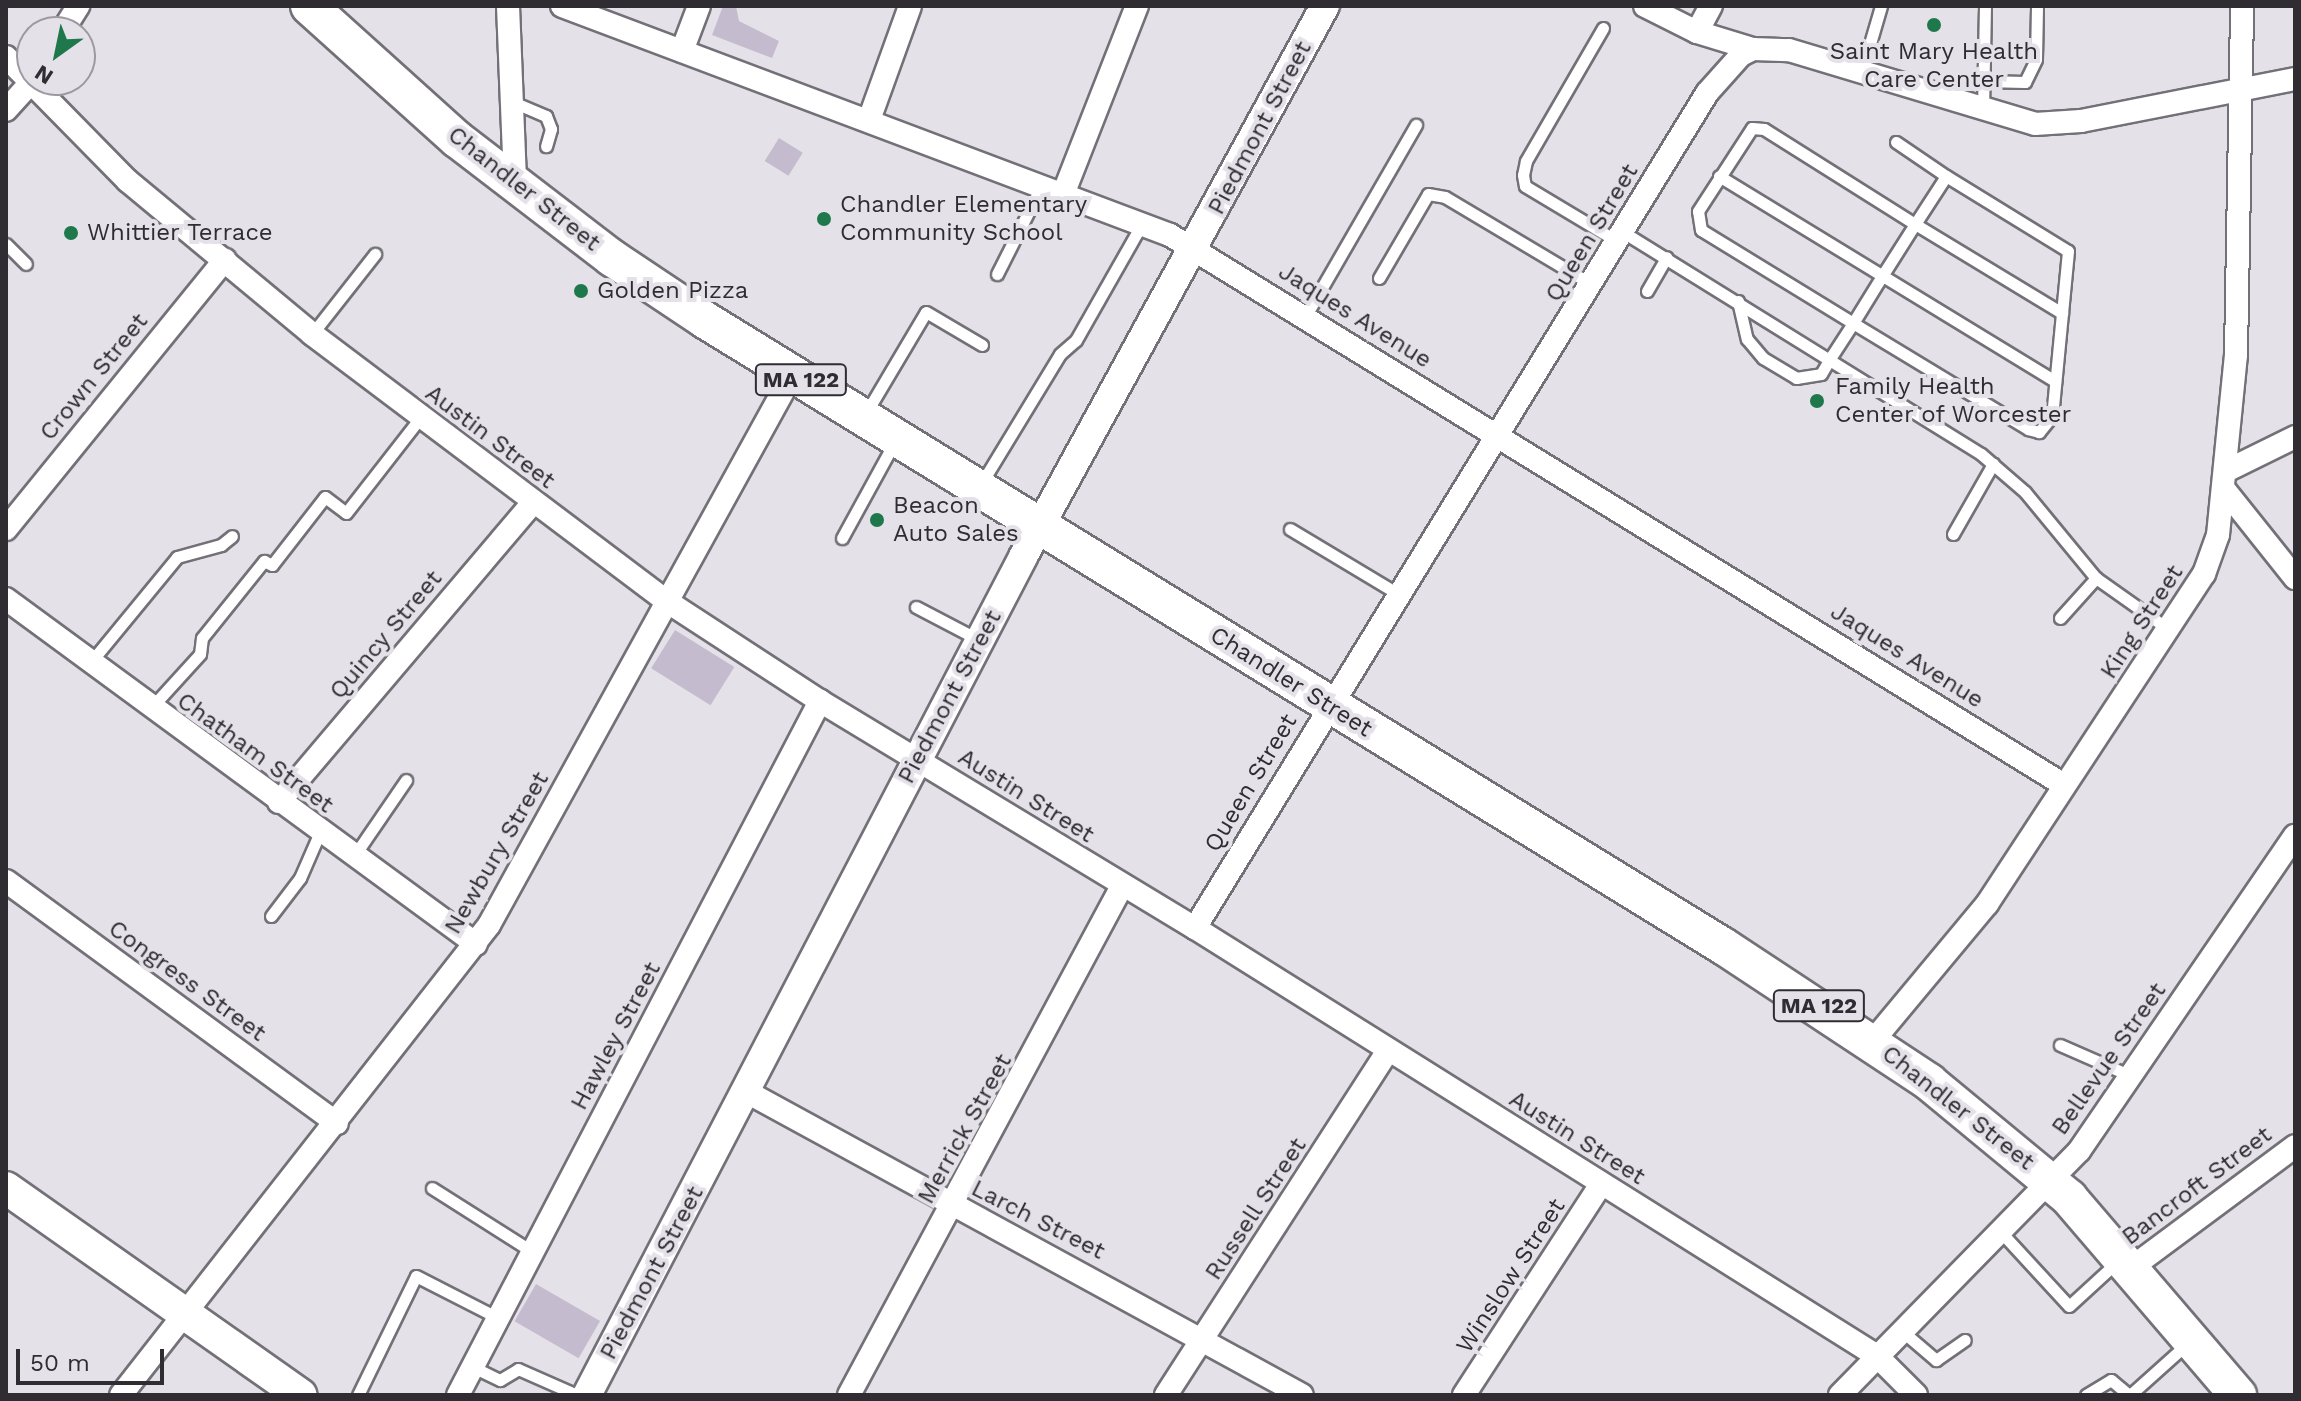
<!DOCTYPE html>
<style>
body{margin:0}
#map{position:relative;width:2301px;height:1401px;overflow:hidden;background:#e5e1e9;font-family:"Work Sans",sans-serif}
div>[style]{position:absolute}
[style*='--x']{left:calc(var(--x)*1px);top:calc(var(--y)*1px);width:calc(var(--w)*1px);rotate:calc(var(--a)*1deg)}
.green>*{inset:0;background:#c4bcce;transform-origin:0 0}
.roads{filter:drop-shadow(2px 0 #747078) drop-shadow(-2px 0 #747078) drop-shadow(0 2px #747078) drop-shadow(0 -2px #747078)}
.service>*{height:11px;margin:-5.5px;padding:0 5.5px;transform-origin:5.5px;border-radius:5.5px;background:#fff}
.minor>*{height:22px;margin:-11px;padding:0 11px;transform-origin:11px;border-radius:11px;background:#fff}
.tertiary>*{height:28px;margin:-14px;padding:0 14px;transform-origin:14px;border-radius:14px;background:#fff}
.secondary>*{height:32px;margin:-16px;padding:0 16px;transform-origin:16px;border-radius:16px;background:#fff}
.primary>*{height:36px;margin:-18px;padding:0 18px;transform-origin:18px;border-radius:18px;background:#fff}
.dots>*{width:22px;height:22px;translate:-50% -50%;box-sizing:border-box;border:4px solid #e5e1e9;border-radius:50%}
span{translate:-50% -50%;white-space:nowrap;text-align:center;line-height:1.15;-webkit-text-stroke:8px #e5e1e9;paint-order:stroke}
.shield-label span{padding:2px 6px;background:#e5e1e9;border:2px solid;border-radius:6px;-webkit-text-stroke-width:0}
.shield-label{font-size:22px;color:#2f2d31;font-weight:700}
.poi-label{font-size:24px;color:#2f2d31}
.left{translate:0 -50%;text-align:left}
.street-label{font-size:24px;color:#2f2d31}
.frame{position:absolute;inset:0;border:8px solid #2f2d31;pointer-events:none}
.north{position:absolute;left:16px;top:16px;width:80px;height:80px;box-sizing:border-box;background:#e5e1e9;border:2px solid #9c999f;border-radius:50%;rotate:213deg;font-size:22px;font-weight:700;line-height:32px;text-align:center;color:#2f2d31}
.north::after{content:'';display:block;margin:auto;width:28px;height:36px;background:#1f784c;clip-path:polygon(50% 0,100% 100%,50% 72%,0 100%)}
.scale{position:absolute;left:16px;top:1349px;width:148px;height:36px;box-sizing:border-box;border:4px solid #2f2d31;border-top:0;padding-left:10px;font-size:24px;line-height:28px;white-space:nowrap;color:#2f2d31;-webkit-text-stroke:6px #e5e1e9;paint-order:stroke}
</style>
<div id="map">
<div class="green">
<div style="clip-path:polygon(723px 6px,736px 6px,739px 21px,779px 41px,772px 58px,712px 35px)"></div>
<div style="left:779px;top:138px;width:28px;height:27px;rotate:32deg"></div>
<div style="left:675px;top:630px;width:70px;height:45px;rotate:32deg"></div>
<div style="left:536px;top:1284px;width:74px;height:43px;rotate:30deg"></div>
</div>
<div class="roads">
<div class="service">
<div style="--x:1603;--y:28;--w:154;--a:120.1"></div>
<div style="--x:1526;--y:161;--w:14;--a:102"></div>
<div style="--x:1523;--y:175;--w:11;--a:80"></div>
<div style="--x:1525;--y:186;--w:107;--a:30.9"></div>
<div style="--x:1862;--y:71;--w:68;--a:-73.7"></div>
<div style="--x:1983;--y:81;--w:42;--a:1.4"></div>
<div style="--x:2025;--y:82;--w:25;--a:-64"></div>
<div style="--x:2036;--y:59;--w:53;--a:-88.9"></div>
<div style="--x:513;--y:102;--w:36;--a:23"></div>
<div style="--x:546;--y:116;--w:14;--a:69"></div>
<div style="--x:551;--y:129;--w:18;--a:106"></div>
<div style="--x:1983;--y:110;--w:104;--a:-88.9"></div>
<div style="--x:1896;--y:142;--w:60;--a:34.2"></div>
<div style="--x:1719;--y:176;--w:394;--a:31.4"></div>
<div style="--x:1623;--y:232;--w:421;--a:31.8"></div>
<div style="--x:1981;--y:454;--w:58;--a:40.8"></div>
<div style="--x:2025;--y:492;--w:112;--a:50.5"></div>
<div style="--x:2096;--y:578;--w:88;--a:35.3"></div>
<div style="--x:6;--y:244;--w:28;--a:45"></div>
<div style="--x:997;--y:274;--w:100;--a:-63.2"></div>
<div style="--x:1379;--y:278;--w:97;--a:-59.7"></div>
<div style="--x:1428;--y:194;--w:17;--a:10"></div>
<div style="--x:1445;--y:197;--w:170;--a:30.8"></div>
<div style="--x:1647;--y:291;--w:39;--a:-60"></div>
<div style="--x:1738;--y:301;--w:39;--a:77"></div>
<div style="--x:1747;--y:339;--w:25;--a:50"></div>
<div style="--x:1763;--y:358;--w:39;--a:31"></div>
<div style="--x:1796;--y:378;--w:25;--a:-9"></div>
<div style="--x:1821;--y:374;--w:20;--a:-60"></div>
<div style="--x:1831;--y:357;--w:40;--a:-57.1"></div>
<div style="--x:1853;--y:323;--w:55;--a:-58.3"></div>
<div style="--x:1882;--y:276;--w:62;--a:-57.6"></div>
<div style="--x:1915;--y:224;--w:57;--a:-57.1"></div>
<div style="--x:1946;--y:176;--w:143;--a:31.6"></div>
<div style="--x:2068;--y:251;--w:166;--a:95.5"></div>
<div style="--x:2052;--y:416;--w:21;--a:129"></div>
<div style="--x:2039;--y:432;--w:11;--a:-165"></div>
<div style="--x:2028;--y:429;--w:205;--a:-148.8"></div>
<div style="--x:1853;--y:323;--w:178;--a:-148.5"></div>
<div style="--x:1701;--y:230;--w:19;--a:-99"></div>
<div style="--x:1698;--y:211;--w:99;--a:-57"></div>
<div style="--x:1752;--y:128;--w:12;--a:5"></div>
<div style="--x:1764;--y:129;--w:178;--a:32.2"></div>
<div style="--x:1915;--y:224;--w:172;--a:31.2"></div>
<div style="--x:1305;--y:317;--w:222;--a:-60"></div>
<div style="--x:312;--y:334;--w:102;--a:-51.8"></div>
<div style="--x:866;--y:413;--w:117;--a:-59.3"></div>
<div style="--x:926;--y:312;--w:65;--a:30.5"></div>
<div style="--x:981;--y:484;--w:152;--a:-58.7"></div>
<div style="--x:1060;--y:354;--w:21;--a:-41"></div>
<div style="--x:1076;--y:340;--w:133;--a:-60.4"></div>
<div style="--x:1290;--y:529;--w:128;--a:31"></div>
<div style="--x:1953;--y:534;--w:81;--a:-60.3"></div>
<div style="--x:842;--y:538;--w:111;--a:-61.3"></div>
<div style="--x:916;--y:607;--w:71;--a:27.6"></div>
<div style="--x:2060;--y:618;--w:54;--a:-48"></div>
<div style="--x:90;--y:663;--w:137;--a:-50.6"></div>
<div style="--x:177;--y:557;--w:46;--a:-15.3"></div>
<div style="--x:221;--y:545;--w:14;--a:-39"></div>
<div style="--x:150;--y:709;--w:74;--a:-47.7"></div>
<div style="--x:200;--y:654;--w:16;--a:-83"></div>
<div style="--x:202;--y:638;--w:99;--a:-51.2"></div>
<div style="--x:264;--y:561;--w:9;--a:27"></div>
<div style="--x:272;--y:565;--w:86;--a:-52.1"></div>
<div style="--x:325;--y:497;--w:26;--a:37"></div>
<div style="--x:346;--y:513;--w:120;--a:-52.1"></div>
<div style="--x:354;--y:856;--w:92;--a:-55.6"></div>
<div style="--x:271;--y:916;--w:48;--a:-52.7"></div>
<div style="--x:300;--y:878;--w:50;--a:-66.5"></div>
<div style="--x:2060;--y:1045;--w:77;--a:23.6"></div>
<div style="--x:432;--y:1188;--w:120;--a:32.4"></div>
<div style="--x:1999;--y:1230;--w:103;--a:47.4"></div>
<div style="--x:2069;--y:1306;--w:64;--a:-42.5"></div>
<div style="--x:1902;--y:1331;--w:45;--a:40.5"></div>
<div style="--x:1936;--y:1360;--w:35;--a:-35"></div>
<div style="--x:473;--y:1367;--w:30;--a:26"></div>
<div style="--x:500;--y:1380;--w:21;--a:-31"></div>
<div style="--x:518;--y:1369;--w:64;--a:23.8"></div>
<div style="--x:358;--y:1395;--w:132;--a:-64"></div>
<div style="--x:416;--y:1276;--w:92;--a:27.1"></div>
<div style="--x:2086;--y:1395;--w:29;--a:-31"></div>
<div style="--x:2111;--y:1380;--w:23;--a:40"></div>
<div style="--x:2130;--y:1395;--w:79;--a:-41.9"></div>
</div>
<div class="minor">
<div style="--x:508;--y:6;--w:178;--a:87.7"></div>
<div style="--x:562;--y:6;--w:650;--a:20.64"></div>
<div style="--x:1170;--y:235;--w:1050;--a:31.6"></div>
<div style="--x:1645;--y:6;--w:58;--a:26.6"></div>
<div style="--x:1697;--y:32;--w:59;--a:16.9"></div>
<div style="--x:62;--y:32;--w:31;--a:-58"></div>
<div style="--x:1697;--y:32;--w:30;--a:-62"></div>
<div style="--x:682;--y:51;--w:48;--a:-69.3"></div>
<div style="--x:6;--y:57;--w:174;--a:45.5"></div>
<div style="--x:128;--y:181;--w:239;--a:39.7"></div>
<div style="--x:312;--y:334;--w:446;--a:37"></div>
<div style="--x:668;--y:602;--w:181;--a:33.1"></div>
<div style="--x:820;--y:701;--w:438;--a:31.2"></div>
<div style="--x:1195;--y:928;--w:805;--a:32.11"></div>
<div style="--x:1877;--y:1356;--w:55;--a:45"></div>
<div style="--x:6;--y:110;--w:40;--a:-48"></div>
<div style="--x:869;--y:120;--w:121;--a:-70.2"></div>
<div style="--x:1064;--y:192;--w:200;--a:-68.6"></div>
<div style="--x:2226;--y:471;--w:77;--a:-26.2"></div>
<div style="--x:2224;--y:489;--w:114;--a:51.4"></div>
<div style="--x:6;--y:529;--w:347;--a:-50.9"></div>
<div style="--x:6;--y:599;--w:583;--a:36.28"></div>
<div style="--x:279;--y:802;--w:393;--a:-49.7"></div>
<div style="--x:6;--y:881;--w:410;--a:36.2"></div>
<div style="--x:1195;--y:928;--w:979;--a:-58.48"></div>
<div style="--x:1707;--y:93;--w:51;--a:-48.2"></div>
<div style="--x:1741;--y:55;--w:13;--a:-27"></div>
<div style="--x:1753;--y:49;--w:36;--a:2"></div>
<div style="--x:1789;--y:50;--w:257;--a:16.7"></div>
<div style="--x:2035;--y:124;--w:46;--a:-3.7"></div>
<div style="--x:2081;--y:121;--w:218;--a:-11.1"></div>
<div style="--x:1872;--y:1042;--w:180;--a:-50.2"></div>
<div style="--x:1987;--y:904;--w:395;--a:-56.7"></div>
<div style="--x:2204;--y:574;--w:41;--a:-70.3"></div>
<div style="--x:2218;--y:535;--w:181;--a:-84.3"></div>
<div style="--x:2236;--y:355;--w:349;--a:-89"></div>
<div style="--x:747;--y:1092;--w:632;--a:28.63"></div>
<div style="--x:2131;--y:1268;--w:204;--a:-36.6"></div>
<div style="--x:121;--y:1395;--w:597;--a:-51.94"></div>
<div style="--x:489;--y:925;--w:628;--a:-61.15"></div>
<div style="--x:458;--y:1395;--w:783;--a:-62.45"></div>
<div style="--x:849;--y:1395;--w:578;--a:-61.79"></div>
<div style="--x:1166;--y:1395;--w:410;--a:-57.2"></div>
<div style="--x:1464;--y:1395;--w:252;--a:-57"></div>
<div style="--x:1840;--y:1395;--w:342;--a:-45.6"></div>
<div style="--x:2079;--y:1151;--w:382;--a:-55.6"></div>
</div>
<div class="tertiary">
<div style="--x:587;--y:1395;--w:947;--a:-62.51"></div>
<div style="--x:1024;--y:555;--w:626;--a:-61.27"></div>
</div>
<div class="secondary">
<div style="--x:6;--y:1188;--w:360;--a:35.1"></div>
</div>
<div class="primary">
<div style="--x:309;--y:6;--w:200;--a:42"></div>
<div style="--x:458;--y:140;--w:194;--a:37.5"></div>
<div style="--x:612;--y:258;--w:112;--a:33.7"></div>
<div style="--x:705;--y:320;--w:1195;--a:31.59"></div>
<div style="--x:1723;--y:946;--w:247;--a:33.4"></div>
<div style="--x:1929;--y:1082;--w:182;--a:39.6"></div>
<div style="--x:2069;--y:1198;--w:260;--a:49.4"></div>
</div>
</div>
<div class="dots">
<div style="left:1934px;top:25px;background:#1f784c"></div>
<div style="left:824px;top:219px;background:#1f784c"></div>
<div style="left:71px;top:233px;background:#1f784c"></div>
<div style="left:581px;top:291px;background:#1f784c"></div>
<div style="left:1817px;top:401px;background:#1f784c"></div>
<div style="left:877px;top:520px;background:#1f784c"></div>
</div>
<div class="shield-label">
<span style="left:801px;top:380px">MA 122</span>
<span style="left:1819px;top:1006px">MA 122</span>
</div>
<div class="poi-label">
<span style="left:1934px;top:66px">Saint Mary Health<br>Care Center</span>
<span class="left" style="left:840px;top:219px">Chandler Elementary<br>Community School</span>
<span class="left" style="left:87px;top:233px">Whittier Terrace</span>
<span class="left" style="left:597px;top:291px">Golden Pizza</span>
<span class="left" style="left:1835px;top:401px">Family Health<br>Center of Worcester</span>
<span class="left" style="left:893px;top:520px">Beacon<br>Auto Sales</span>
</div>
<div class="street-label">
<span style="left:1260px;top:128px;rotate:-62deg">Piedmont Street</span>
<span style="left:524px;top:189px;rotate:38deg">Chandler Street</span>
<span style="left:1592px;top:233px;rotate:-59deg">Queen Street</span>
<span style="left:1355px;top:316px;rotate:32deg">Jaques Avenue</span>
<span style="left:94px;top:377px;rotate:-51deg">Crown Street</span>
<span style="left:490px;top:437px;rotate:37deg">Austin Street</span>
<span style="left:2142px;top:622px;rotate:-57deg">King Street</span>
<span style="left:386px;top:635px;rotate:-50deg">Quincy Street</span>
<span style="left:1907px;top:656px;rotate:32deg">Jaques Avenue</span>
<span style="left:1291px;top:682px;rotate:32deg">Chandler Street</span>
<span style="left:950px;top:697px;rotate:-62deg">Piedmont Street</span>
<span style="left:255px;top:753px;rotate:36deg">Chatham Street</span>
<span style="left:1251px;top:783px;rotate:-59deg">Queen Street</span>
<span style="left:1026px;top:796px;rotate:32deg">Austin Street</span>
<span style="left:497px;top:853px;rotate:-60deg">Newbury Street</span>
<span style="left:187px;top:981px;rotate:36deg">Congress Street</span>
<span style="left:616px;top:1036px;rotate:-62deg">Hawley Street</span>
<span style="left:2109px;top:1059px;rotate:-55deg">Bellevue Street</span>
<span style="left:1958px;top:1108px;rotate:38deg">Chandler Street</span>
<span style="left:965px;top:1129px;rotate:-61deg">Merrick Street</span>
<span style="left:1577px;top:1138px;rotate:32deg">Austin Street</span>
<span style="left:2197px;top:1186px;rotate:-37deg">Bancroft Street</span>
<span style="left:1256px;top:1209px;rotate:-57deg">Russell Street</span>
<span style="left:1038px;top:1220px;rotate:27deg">Larch Street</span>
<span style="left:652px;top:1273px;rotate:-62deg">Piedmont Street</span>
<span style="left:1511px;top:1276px;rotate:-57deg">Winslow Street</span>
</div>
<div class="frame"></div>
<div class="north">N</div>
<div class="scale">50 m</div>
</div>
